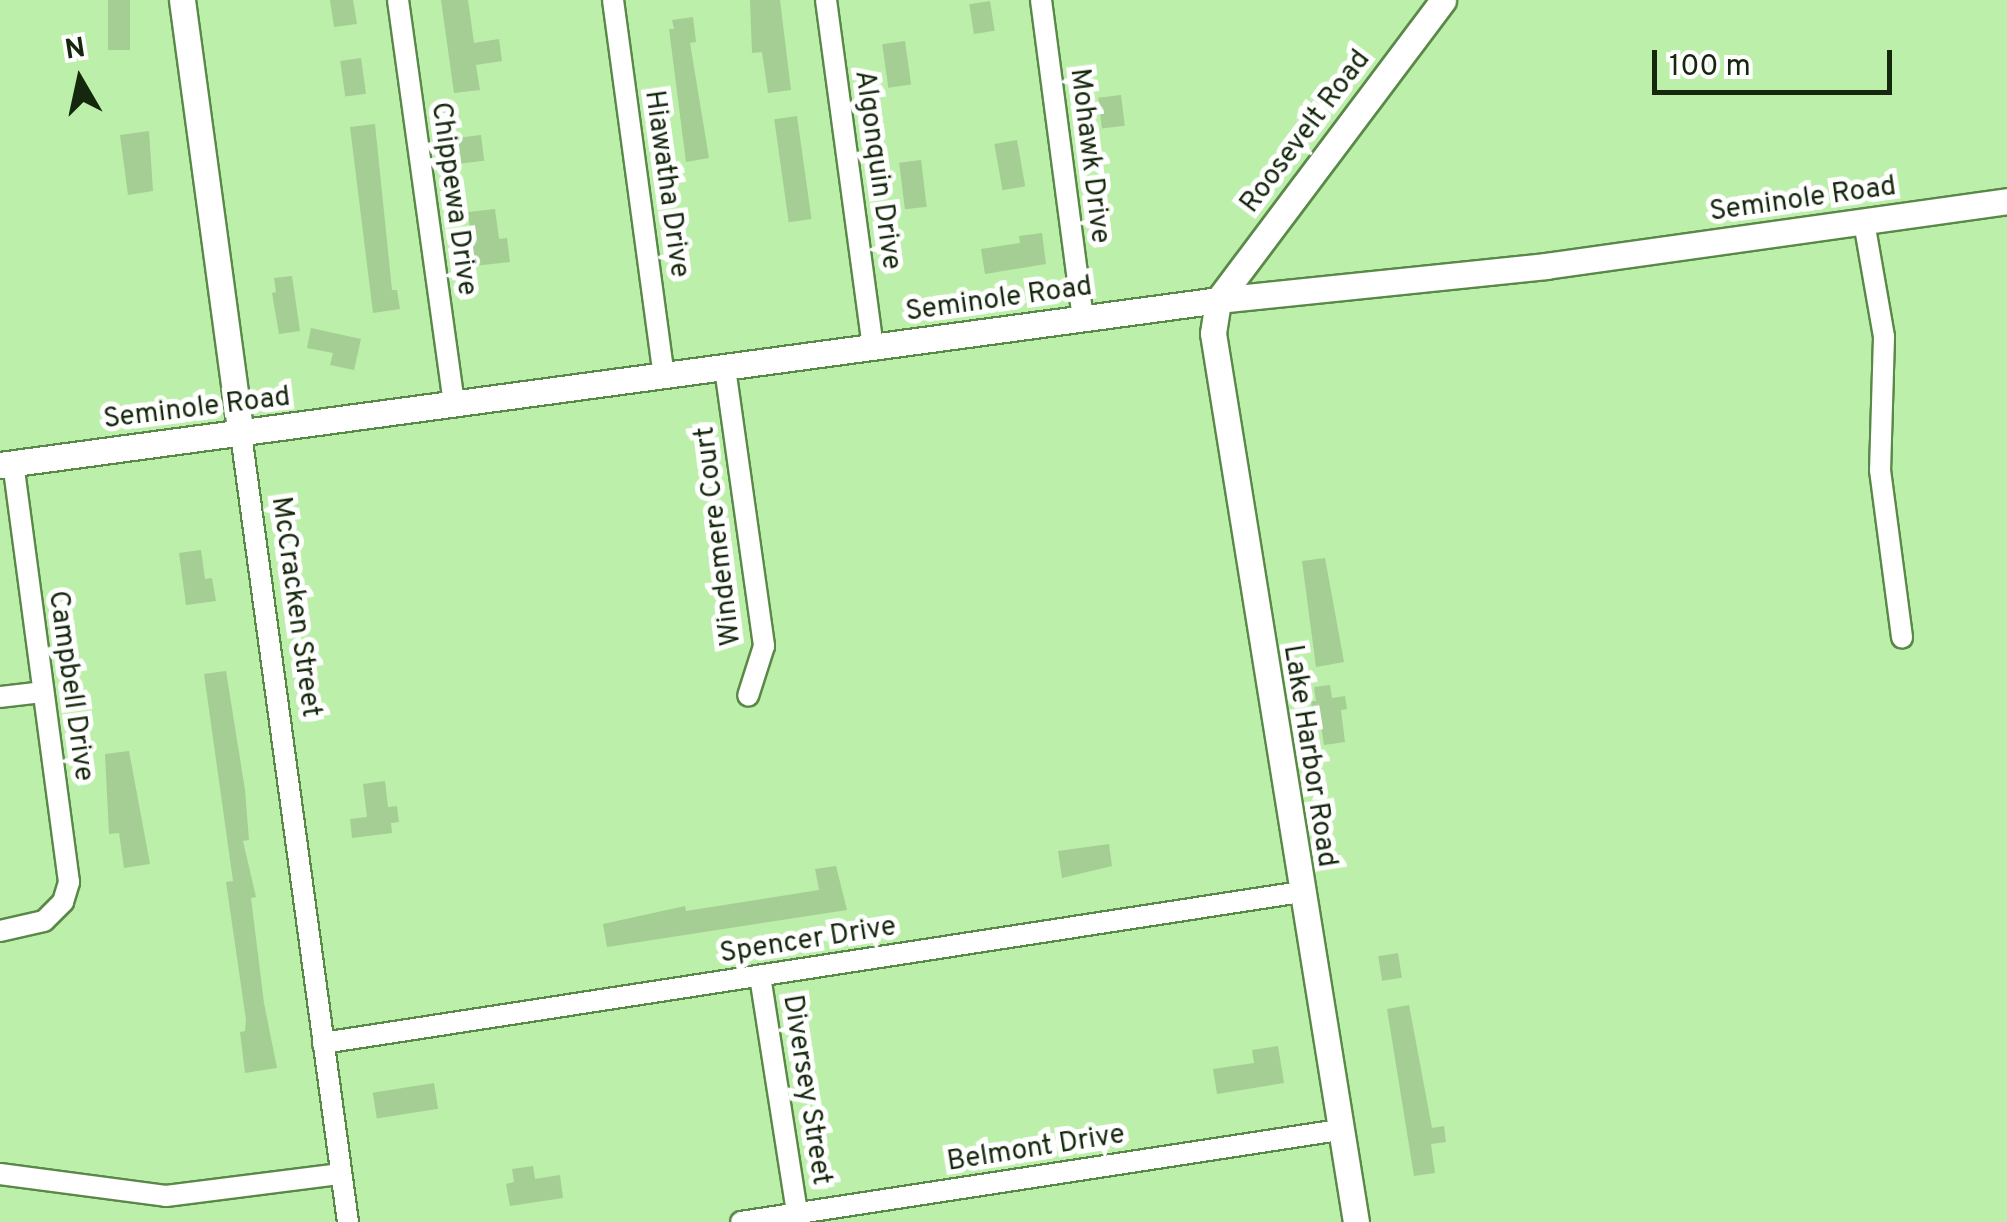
<!DOCTYPE html>
<style>
body{margin:0}
#map{position:relative;width:2007px;height:1222px;overflow:hidden;background:#bcefa9;font-family:Overpass,sans-serif}
div>[style]{position:absolute}
[style*='--x']{left:calc(var(--x)*1px);top:calc(var(--y)*1px);width:calc(var(--w)*1px);rotate:calc(var(--a)*1deg)}
.building>*{inset:0;background:#a4ce94;transform-origin:0 0}
.roads{filter:drop-shadow(2px 0 #5a8848) drop-shadow(-2px 0 #5a8848) drop-shadow(0 2px #5a8848) drop-shadow(0 -2px #5a8848)}
.minor>*{height:20px;margin:-10px;padding:0 10px;transform-origin:10px;border-radius:10px;background:#fff}
.tertiary>*{height:25px;margin:-12.5px;padding:0 12.5px;transform-origin:12.5px;border-radius:12.5px;background:#fff}
span{translate:-50% -50%;white-space:nowrap;text-align:center;line-height:1.15;-webkit-text-stroke:10px #fff;paint-order:stroke}
.street-label{font-size:28px;color:#15280d}
.north{position:absolute;left:30px;top:30px;width:100px;height:100px;-webkit-text-stroke:8px #fff;paint-order:stroke;rotate:351deg;font-size:28px;font-weight:700;line-height:40px;text-align:center;color:#15280d}
.north::after{content:'';display:block;margin:auto;width:35px;height:45px;background:#15280d;clip-path:polygon(50% 0,100% 100%,50% 72%,0 100%)}
.scale{position:absolute;left:1652px;top:50px;width:240px;height:45px;box-sizing:border-box;border:5px solid #15280d;border-top:0;padding-left:12px;font-size:30px;line-height:35px;white-space:nowrap;color:#15280d;-webkit-text-stroke:8px #fff;paint-order:stroke}
</style>
<div id="map">
<div class="building">
<div style="left:108px;top:0;width:22px;height:50px"></div>
<div style="clip-path:polygon(330px 0,353px 0,357px 24px,334px 27px)"></div>
<div style="clip-path:polygon(441px 0,468px 0,474px 43px,499px 39px,502px 61px,476px 65px,480px 90px,454px 93px)"></div>
<div style="clip-path:polygon(750px 0,780px 0,791px 90px,768px 93px,762px 52px,752px 53px)"></div>
<div style="left:990px;top:1px;width:30px;height:21px;rotate:81deg"></div>
<div style="clip-path:polygon(693px 17px,696px 42px,690px 43px,709px 158px,686px 162px,669px 29px,674px 29px,672px 20px)"></div>
<div style="left:905px;top:41px;width:44px;height:23px;rotate:82deg"></div>
<div style="left:361px;top:58px;width:36px;height:21px;rotate:82deg"></div>
<div style="left:1121px;top:95px;width:31px;height:23px;rotate:83deg"></div>
<div style="left:797px;top:116px;width:104px;height:23px;rotate:82deg"></div>
<div style="clip-path:polygon(375px 124px,392px 290px,397px 290px,400px 309px,373px 313px,350px 127px)"></div>
<div style="clip-path:polygon(149px 131px,153px 191px,128px 195px,120px 135px)"></div>
<div style="left:481px;top:135px;width:26px;height:23px;rotate:83deg"></div>
<div style="left:1017px;top:140px;width:47px;height:23px;rotate:80deg"></div>
<div style="left:921px;top:160px;width:47px;height:22px;rotate:83deg"></div>
<div style="clip-path:polygon(495px 209px,499px 239px,507px 238px,510px 262px,474px 266px,468px 212px)"></div>
<div style="clip-path:polygon(1042px 233px,1046px 264px,985px 274px,981px 249px,1020px 243px,1019px 236px)"></div>
<div style="clip-path:polygon(292px 276px,300px 331px,279px 334px,272px 293px,276px 292px,274px 278px)"></div>
<div style="clip-path:polygon(311px 328px,361px 339px,354px 370px,330px 365px,333px 353px,307px 348px)"></div>
<div style="clip-path:polygon(201px 550px,205px 579px,212px 578px,216px 601px,186px 605px,179px 553px)"></div>
<div style="clip-path:polygon(1325px 558px,1344px 662px,1316px 667px,1302px 561px)"></div>
<div style="clip-path:polygon(226px 671px,245px 790px,249px 840px,243px 841px,256px 897px,251px 898px,264px 1003px,277px 1068px,245px 1073px,240px 1032px,245px 1031px,246px 1020px,226px 882px,233px 881px,204px 674px)"></div>
<div style="clip-path:polygon(1330px 685px,1332px 698px,1345px 696px,1347px 709px,1341px 710px,1345px 742px,1324px 745px,1320px 720px,1313px 721px,1311px 701px,1316px 701px,1314px 687px)"></div>
<div style="clip-path:polygon(129px 751px,150px 864px,124px 868px,119px 833px,109px 834px,105px 754px)"></div>
<div style="clip-path:polygon(385px 781px,388px 807px,397px 806px,399px 822px,391px 823px,392px 833px,352px 838px,350px 819px,367px 817px,363px 784px)"></div>
<div style="clip-path:polygon(1109px 844px,1112px 866px,1062px 878px,1058px 851px)"></div>
<div style="clip-path:polygon(836px 866px,847px 910px,607px 947px,603px 924px,685px 906px,686px 911px,819px 890px,815px 869px)"></div>
<div style="left:1398px;top:953px;width:25px;height:20px;rotate:81deg"></div>
<div style="clip-path:polygon(1409px 1005px,1432px 1128px,1444px 1126px,1446px 1142px,1431px 1144px,1435px 1173px,1414px 1176px,1387px 1009px)"></div>
<div style="clip-path:polygon(1278px 1046px,1284px 1083px,1217px 1094px,1213px 1069px,1254px 1063px,1252px 1050px)"></div>
<div style="left:434px;top:1083px;width:26px;height:62px;rotate:81deg"></div>
<div style="clip-path:polygon(533px 1166px,535px 1179px,560px 1175px,563px 1198px,510px 1206px,506px 1184px,514px 1182px,512px 1169px)"></div>
</div>
<div class="roads">
<div class="minor">
<div style="--x:398;--y:0;--w:409;--a:82.1"></div>
<div style="--x:613;--y:0;--w:379;--a:82.3"></div>
<div style="--x:826;--y:0;--w:350;--a:82.3"></div>
<div style="--x:1041;--y:0;--w:322;--a:82.5"></div>
<div style="--x:1864;--y:222;--w:117;--a:80.1"></div>
<div style="--x:1884;--y:337;--w:133;--a:91.7"></div>
<div style="--x:1880;--y:470;--w:169;--a:82.5"></div>
<div style="--x:725;--y:368;--w:281;--a:82"></div>
<div style="--x:764;--y:646;--w:52;--a:107.7"></div>
<div style="--x:241;--y:434;--w:795;--a:82.27"></div>
<div style="--x:0;--y:697;--w:43;--a:-6.6"></div>
<div style="--x:0;--y:931;--w:45;--a:-12.8"></div>
<div style="--x:44;--y:921;--w:27;--a:-45"></div>
<div style="--x:63;--y:902;--w:21;--a:-73"></div>
<div style="--x:69;--y:882;--w:423;--a:-97.6"></div>
<div style="--x:760;--y:976;--w:240;--a:81.1"></div>
<div style="--x:323;--y:1043;--w:990;--a:-8.78"></div>
<div style="--x:0;--y:1174;--w:167;--a:7.5"></div>
<div style="--x:166;--y:1196;--w:176;--a:-7.2"></div>
<div style="--x:741;--y:1222;--w:605;--a:-8.75"></div>
</div>
<div class="tertiary">
<div style="--x:182;--y:0;--w:438;--a:82.3"></div>
<div style="--x:0;--y:465;--w:1229;--a:-7.71"></div>
<div style="--x:1218;--y:300;--w:330;--a:-5.9"></div>
<div style="--x:1546;--y:266;--w:466;--a:-8"></div>
<div style="--x:1356;--y:1222;--w:900;--a:-99.14"></div>
<div style="--x:1213;--y:333;--w:33;--a:-81"></div>
<div style="--x:1218;--y:300;--w:375;--a:-53.1"></div>
</div>
</div>
<div class="street-label">
<span style="left:1306px;top:132px;rotate:-53deg">Roosevelt Road</span>
<span style="left:1089px;top:156px;rotate:83deg">Mohawk Drive</span>
<span style="left:877px;top:170px;rotate:82deg">Algonquin Drive</span>
<span style="left:666px;top:184px;rotate:82deg">Hiawatha Drive</span>
<span style="left:453px;top:199px;rotate:82deg">Chippewa Drive</span>
<span style="left:1803px;top:200px;rotate:-8deg">Seminole Road</span>
<span style="left:999px;top:300px;rotate:-8deg">Seminole Road</span>
<span style="left:197px;top:409px;rotate:-7deg">Seminole Road</span>
<span style="left:719px;top:536px;rotate:-97deg">Windemere Court</span>
<span style="left:295px;top:607px;rotate:82deg">McCracken Street</span>
<span style="left:70px;top:686px;rotate:82deg">Campbell Drive</span>
<span style="left:1309px;top:756px;rotate:81deg">Lake Harbor Road</span>
<span style="left:808px;top:941px;rotate:-9deg">Spencer Drive</span>
<span style="left:806px;top:1090px;rotate:81deg">Diversey Street</span>
<span style="left:1036px;top:1149px;rotate:-9deg">Belmont Drive</span>
</div>
<div class="north">N</div>
<div class="scale">100 m</div>
</div>
